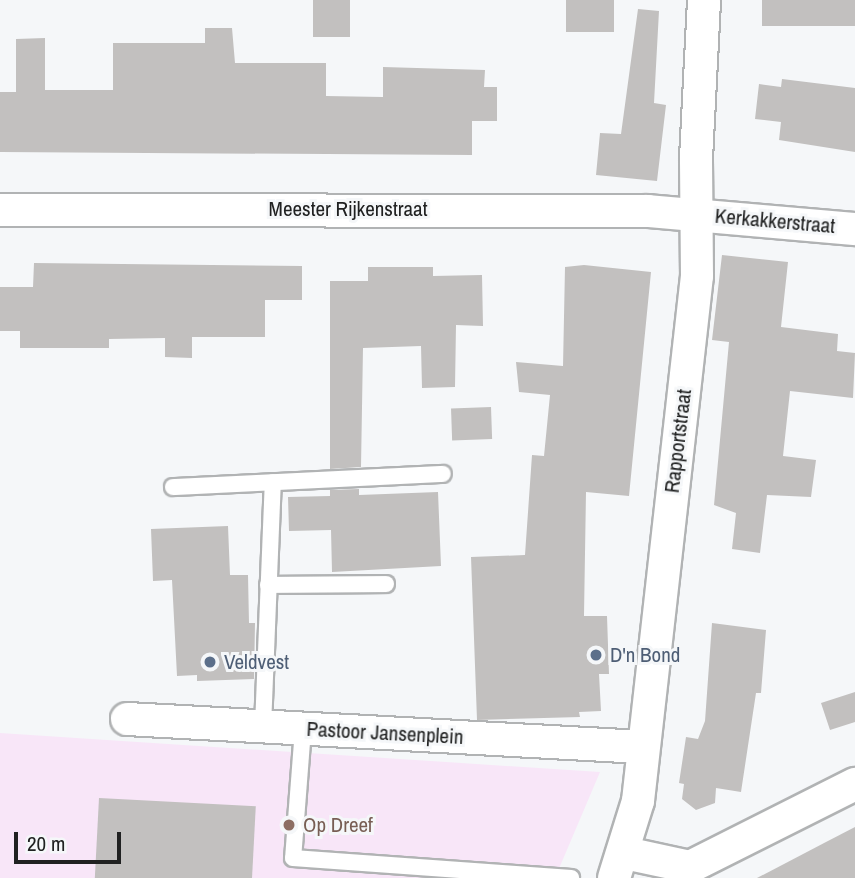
<!DOCTYPE html>
<style>
body{margin:0}
#map{position:relative;width:855px;height:878px;overflow:hidden;background:#f5f7f9;font-family:"Archivo Narrow",sans-serif}
div>[style]{position:absolute}
[style*='--x']{left:calc(var(--x)*1px);top:calc(var(--y)*1px);width:calc(var(--w)*1px);rotate:calc(var(--a)*1deg)}
.education>*{inset:0;background:#f8e6f8}
.building>*{inset:0;background:#c2c0bf;transform-origin:0 0}
.roads{filter:drop-shadow(2px 0 #b1b3b4) drop-shadow(-2px 0 #b1b3b4) drop-shadow(0 2px #b1b3b4) drop-shadow(0 -2px #b1b3b4)}
.service>*{height:16px;margin:-8px;padding:0 8px;transform-origin:8px;border-radius:8px;background:#fff}
.minor>*{height:32px;margin:-16px;padding:0 16px;transform-origin:16px;border-radius:16px;background:#fff}
.dots>*{width:19px;height:19px;translate:-50% -50%;box-sizing:border-box;border:4px solid #f5f7f9;border-radius:50%}
span{translate:-50% -50%;white-space:nowrap;text-align:center;line-height:1.15;-webkit-text-stroke:6px #f5f7f9;paint-order:stroke}
.street-label{font-size:21px;color:#202121}
.service-label{font-size:21px;color:#4e5e75}
.left{translate:0 -50%;text-align:left}
.education-label{font-size:21px;color:#785e54}
.scale{position:absolute;left:14px;top:832px;width:107px;height:32px;box-sizing:border-box;border:4px solid #202121;border-top:0;padding-left:9px;font-size:21px;line-height:24px;white-space:nowrap;color:#202121;-webkit-text-stroke:5px #f5f7f9;paint-order:stroke}
</style>
<div id="map">
<div class="education">
<div style="clip-path:polygon(0 733px,600px 772px,555px 878px,0 878px)"></div>
</div>
<div class="building">
<div style="left:313px;top:0;width:37px;height:37px"></div>
<div style="left:566px;top:0;width:48px;height:32px"></div>
<div style="left:762px;top:0;width:93px;height:26px"></div>
<div style="clip-path:polygon(638px 9px,659px 11px,654px 103px,666px 105px,657px 181px,596px 175px,600px 133px,621px 134px)"></div>
<div style="clip-path:polygon(205px 28px,232px 28px,235px 63px,326px 63px,326px 96px,383px 97px,383px 67px,485px 70px,484px 87px,497px 87px,497px 121px,472px 121px,472px 155px,0 152px,0 92px,16px 92px,16px 39px,45px 38px,45px 90px,113px 90px,113px 43px,205px 43px)"></div>
<div style="clip-path:polygon(782px 79px,855px 88px,855px 152px,779px 140px,781px 122px,755px 119px,759px 84px,781px 87px)"></div>
<div style="clip-path:polygon(722px 255px,788px 262px,781px 327px,838px 334px,837px 351px,855px 353px,853px 398px,790px 391px,783px 456px,816px 460px,811px 497px,767px 495px,760px 553px,732px 549px,736px 513px,714px 505px,729px 342px,712px 340px)"></div>
<div style="clip-path:polygon(34px 263px,302px 266px,302px 300px,265px 300px,265px 337px,192px 337px,192px 358px,165px 357px,165px 338px,109px 339px,109px 348px,20px 348px,20px 331px,0 331px,0 287px,33px 287px)"></div>
<div style="clip-path:polygon(584px 265px,651px 272px,629px 496px,586px 492px,584px 616px,607px 616px,609px 674px,599px 674px,601px 711px,579px 712px,580px 717px,477px 720px,471px 557px,525px 555px,532px 455px,544px 456px,550px 395px,519px 392px,516px 362px,563px 366px,565px 267px)"></div>
<div style="clip-path:polygon(368px 267px,433px 267px,433px 276px,482px 275px,483px 326px,456px 325px,455px 387px,422px 388px,421px 346px,363px 348px,361px 467px,330px 469px,330px 281px,368px 281px)"></div>
<div style="left:491px;top:407px;width:32px;height:40px;rotate:88deg"></div>
<div style="clip-path:polygon(359px 489px,359px 495px,438px 492px,441px 566px,332px 572px,331px 530px,289px 531px,288px 497px,330px 496px,330px 490px)"></div>
<div style="clip-path:polygon(228px 526px,230px 575px,248px 575px,249px 623px,255px 623px,254px 679px,197px 681px,197px 675px,177px 676px,172px 580px,153px 581px,151px 529px)"></div>
<div style="clip-path:polygon(712px 623px,766px 630px,761px 693px,756px 693px,741px 792px,716px 788px,715px 803px,696px 810px,682px 799px,684px 784px,679px 783px,686px 737px,698px 739px,705px 721px)"></div>
<div style="clip-path:polygon(855px 692px,855px 722px,830px 730px,821px 703px)"></div>
<div style="left:99px;top:798px;width:157px;height:80px;rotate:3deg"></div>
<div style="clip-path:polygon(855px 827px,855px 878px,757px 878px,826px 842px)"></div>
</div>
<div class="roads">
<div class="service">
<div style="--x:173;--y:487;--w:270;--a:-2.8"></div>
<div style="--x:268;--y:585;--w:118;--a:-0.5"></div>
<div style="--x:263;--y:727;--w:245;--a:-87.7"></div>
<div style="--x:303;--y:729;--w:129;--a:94.4"></div>
<div style="--x:293;--y:858;--w:279;--a:4.1"></div>
</div>
<div class="minor">
<div style="--x:0;--y:210;--w:648;--a:0.09"></div>
<div style="--x:648;--y:211;--w:208;--a:5"></div>
<div style="--x:127;--y:719;--w:517;--a:3.11"></div>
<div style="--x:625;--y:853;--w:66;--a:12.2"></div>
<div style="--x:690;--y:867;--w:185;--a:-26.7"></div>
<div style="--x:614;--y:878;--w:81;--a:-72.7"></div>
<div style="--x:638;--y:801;--w:528;--a:-83.59"></div>
<div style="--x:697;--y:276;--w:117;--a:-90.5"></div>
<div style="--x:696;--y:159;--w:159;--a:-87.1"></div>
</div>
</div>
<div class="dots">
<div style="left:596px;top:655px;background:#5c6f8a"></div>
<div style="left:210px;top:662px;background:#5c6f8a"></div>
<div style="left:289px;top:825px;background:#8d6e63"></div>
</div>
<div class="street-label">
<span style="left:348px;top:209px">Meester Rijkenstraat</span>
<span style="left:775px;top:221px;rotate:5deg">Kerkakkerstraat</span>
<span style="left:678px;top:441px;rotate:-83deg">Rapportstraat</span>
<span style="left:385px;top:733px;rotate:3deg">Pastoor Jansenplein</span>
</div>
<div class="service-label">
<span class="left" style="left:610px;top:655px">D'n Bond</span>
<span class="left" style="left:224px;top:662px">Veldvest</span>
</div>
<div class="education-label">
<span class="left" style="left:303px;top:825px">Op Dreef</span>
</div>
<div class="scale">20 m</div>
</div>
